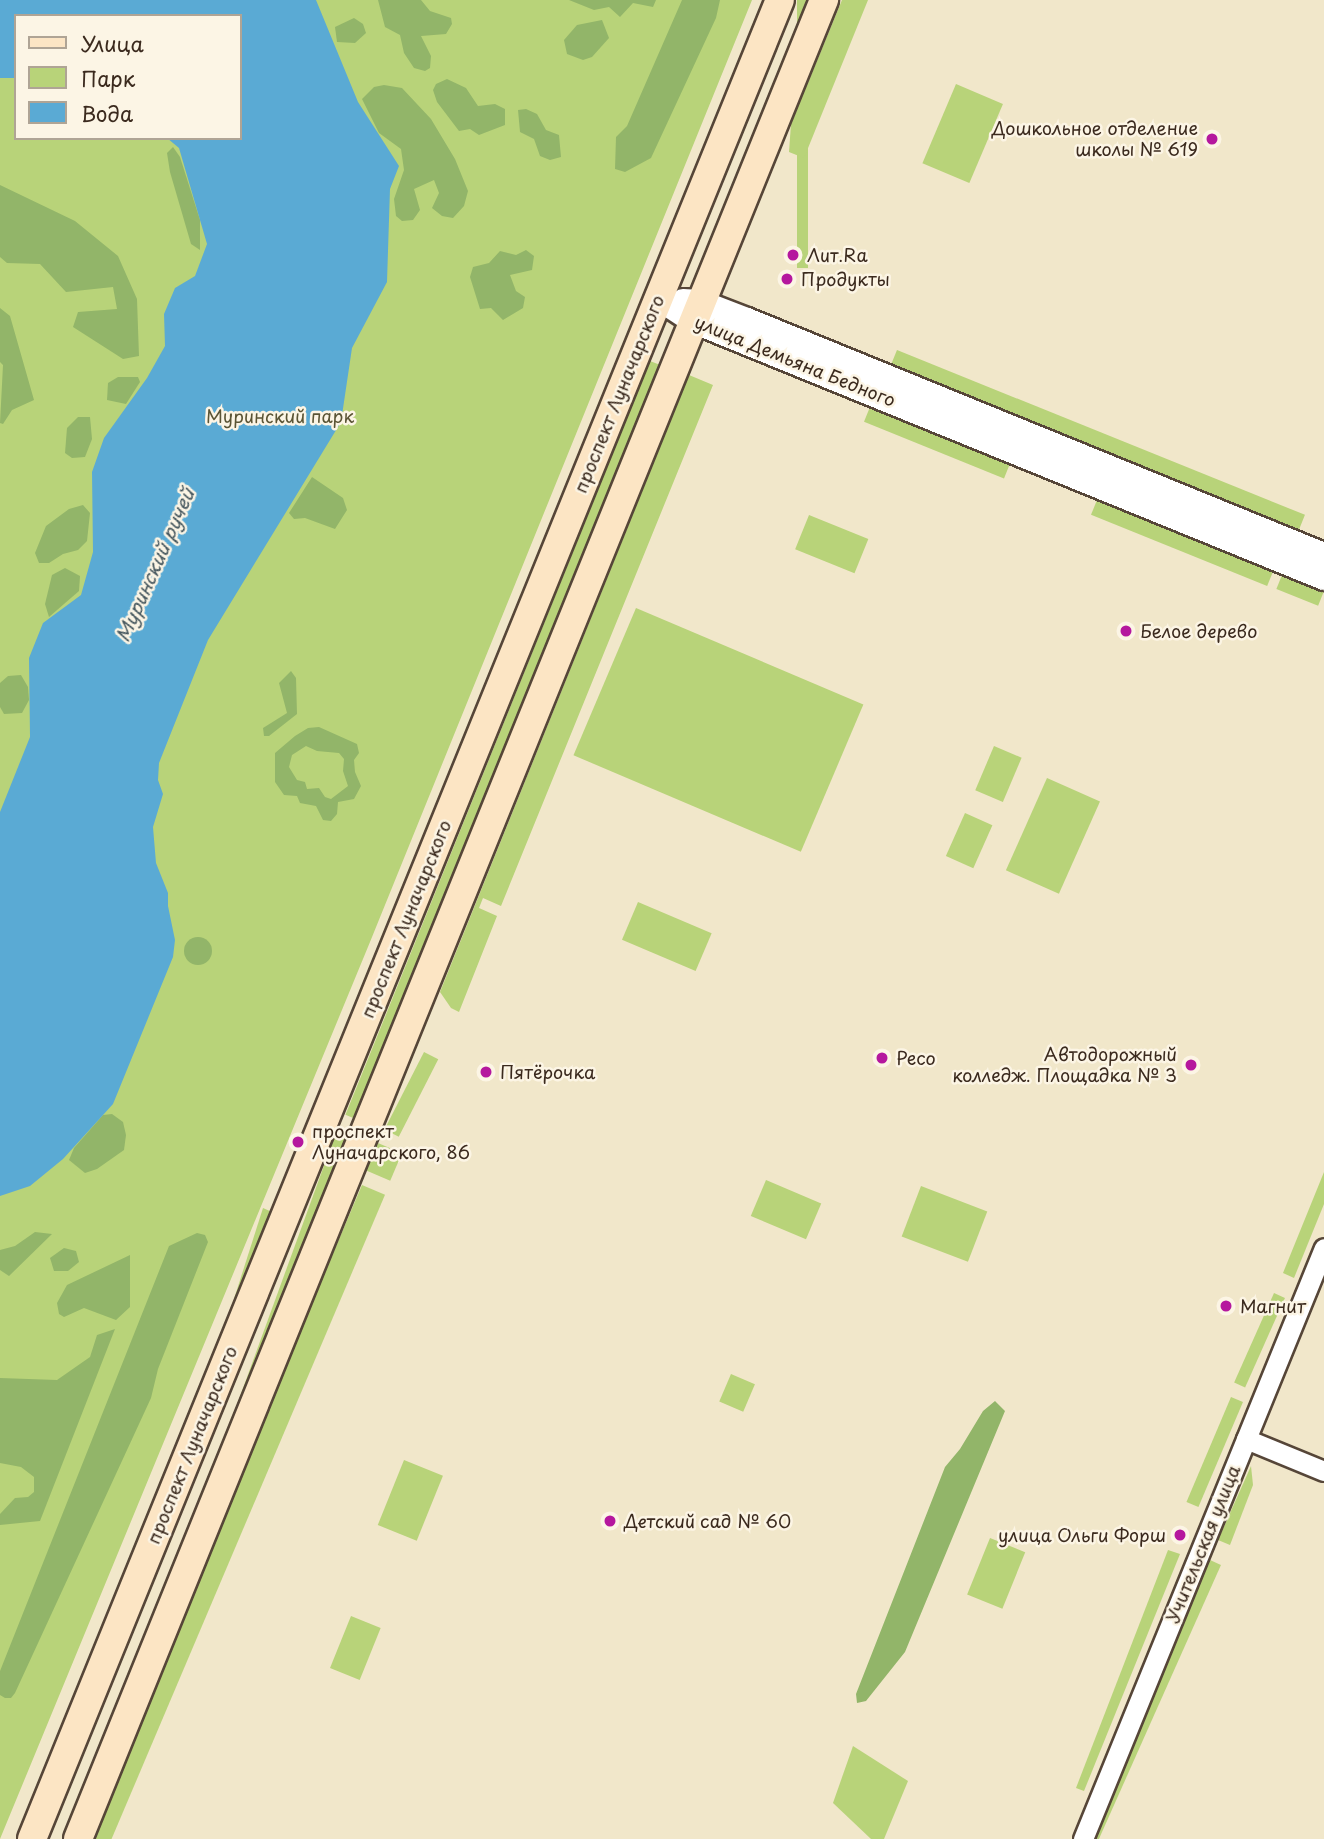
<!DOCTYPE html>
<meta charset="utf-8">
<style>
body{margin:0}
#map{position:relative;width:1324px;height:1839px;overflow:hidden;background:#f1e7ca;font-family:"Playpen Sans",sans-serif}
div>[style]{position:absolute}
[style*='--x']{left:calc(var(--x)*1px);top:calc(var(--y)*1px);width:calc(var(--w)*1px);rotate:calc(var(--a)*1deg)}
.green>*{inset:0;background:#b8d379;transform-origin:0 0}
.forest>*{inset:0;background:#92b569}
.round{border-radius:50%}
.water>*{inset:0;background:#5aaad4}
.roads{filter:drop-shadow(2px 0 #564638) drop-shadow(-2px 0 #564638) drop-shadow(0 2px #564638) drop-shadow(0 -2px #564638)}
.minor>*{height:19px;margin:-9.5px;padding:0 9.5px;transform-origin:9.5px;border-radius:9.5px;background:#fff}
.tertiary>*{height:24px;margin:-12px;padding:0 12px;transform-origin:12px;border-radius:12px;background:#fff}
.secondary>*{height:28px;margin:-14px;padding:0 14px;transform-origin:14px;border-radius:14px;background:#fce5c4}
.dots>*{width:19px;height:19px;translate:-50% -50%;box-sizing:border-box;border:4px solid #fcf5e5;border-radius:50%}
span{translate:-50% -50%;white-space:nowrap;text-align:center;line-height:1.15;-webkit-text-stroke:5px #fcf5e5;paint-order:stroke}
.poi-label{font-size:18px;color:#3b2a1e}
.right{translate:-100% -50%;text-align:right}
.left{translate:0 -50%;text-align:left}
.street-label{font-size:18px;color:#3b2a1e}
.park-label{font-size:18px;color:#5a5435}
.water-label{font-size:19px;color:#46575e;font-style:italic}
.legend{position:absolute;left:14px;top:14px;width:228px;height:126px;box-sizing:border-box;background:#fcf5e5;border:2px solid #afa495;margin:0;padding:9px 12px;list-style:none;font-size:21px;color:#3b2a1e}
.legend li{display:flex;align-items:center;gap:14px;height:35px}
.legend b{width:35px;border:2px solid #afa495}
</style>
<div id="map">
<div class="green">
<div style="clip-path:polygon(evenodd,0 0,752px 0,370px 942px,0 1839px,0 0,16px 16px,240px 16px,240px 138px,16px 138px,16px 16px)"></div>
<div style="left:797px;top:0;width:11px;height:268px"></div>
<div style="clip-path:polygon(842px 0,868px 0,804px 158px,789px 152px,791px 124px)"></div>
<div style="left:956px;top:84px;width:51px;height:86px;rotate:23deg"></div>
<div style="left:897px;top:350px;width:440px;height:16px;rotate:22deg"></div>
<div style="left:650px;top:361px;width:11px;height:813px;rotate:22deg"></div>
<div style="clip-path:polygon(689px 375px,713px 385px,501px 906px,483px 898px,479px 908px,497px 916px,459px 1012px,451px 1008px,440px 992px)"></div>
<div style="left:870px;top:407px;width:151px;height:16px;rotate:22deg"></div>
<div style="left:1097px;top:500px;width:190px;height:16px;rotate:22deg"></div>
<div style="left:809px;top:515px;width:64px;height:37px;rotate:22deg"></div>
<div style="left:1282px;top:575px;width:45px;height:15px;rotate:22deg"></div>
<div style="left:636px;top:608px;width:247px;height:160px;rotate:23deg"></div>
<div style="left:994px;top:746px;width:30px;height:48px;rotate:23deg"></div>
<div style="left:1047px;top:778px;width:58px;height:101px;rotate:24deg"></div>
<div style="left:965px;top:813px;width:30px;height:47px;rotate:24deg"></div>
<div style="left:638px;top:902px;width:80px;height:41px;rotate:23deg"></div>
<div style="left:424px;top:1052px;width:16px;height:87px;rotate:27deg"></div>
<div style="left:337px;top:1130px;width:12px;height:765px;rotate:20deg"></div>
<div style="left:378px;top:1143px;width:26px;height:30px;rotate:23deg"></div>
<div style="clip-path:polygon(1324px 1172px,1324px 1204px,1294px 1278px,1283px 1273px)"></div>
<div style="left:766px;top:1180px;width:60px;height:39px;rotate:23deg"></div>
<div style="left:362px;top:1185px;width:25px;height:706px;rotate:23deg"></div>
<div style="left:921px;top:1186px;width:71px;height:54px;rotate:21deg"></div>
<div style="clip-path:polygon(263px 1208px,272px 1212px,236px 1300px,234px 1299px)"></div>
<div style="left:1274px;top:1293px;width:12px;height:98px;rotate:24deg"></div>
<div style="left:731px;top:1374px;width:26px;height:30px;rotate:23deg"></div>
<div style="left:1231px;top:1397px;width:13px;height:114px;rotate:23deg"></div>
<div style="left:404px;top:1460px;width:42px;height:70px;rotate:22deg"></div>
<div style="clip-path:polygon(1251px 1466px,1253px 1485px,1230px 1545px,1218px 1540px)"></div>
<div style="left:990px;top:1538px;width:38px;height:61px;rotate:22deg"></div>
<div style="clip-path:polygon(1168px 1550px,1180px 1554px,1084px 1791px,1076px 1788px)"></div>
<div style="left:1210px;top:1560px;width:12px;height:301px;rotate:24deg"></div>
<div style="left:351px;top:1616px;width:32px;height:56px;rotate:22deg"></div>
<div style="clip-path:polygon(853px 1746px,908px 1781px,884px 1839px,871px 1839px,833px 1803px)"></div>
</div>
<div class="forest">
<div style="clip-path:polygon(378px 0,421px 0,430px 11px,451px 18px,452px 24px,446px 34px,421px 36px,431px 56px,430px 68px,425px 71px,414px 68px,404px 53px,400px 35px,385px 27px)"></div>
<div style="clip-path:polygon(569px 0,656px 0,653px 7px,633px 3px,620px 17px,609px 7px,594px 10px)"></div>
<div style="clip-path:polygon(682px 0,720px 0,716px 18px,651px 158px,625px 172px,615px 169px,616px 137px,627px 126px)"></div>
<div style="clip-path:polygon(354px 18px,363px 24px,366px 33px,355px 43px,337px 42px,335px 27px)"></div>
<div style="clip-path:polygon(602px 20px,609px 38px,592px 57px,583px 60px,567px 54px,564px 40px,577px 25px)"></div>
<div style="clip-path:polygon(447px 79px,466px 88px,478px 106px,495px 104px,505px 109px,505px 125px,479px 135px,470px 129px,459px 131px,437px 102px,433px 90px,436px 84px)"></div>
<div style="clip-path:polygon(384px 85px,402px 88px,431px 119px,455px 159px,468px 191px,464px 206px,453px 218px,442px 216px,432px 208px,439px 193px,434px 180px,414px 189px,420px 210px,413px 220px,402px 221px,396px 216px,394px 199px,404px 170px,401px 149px,379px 133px,362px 99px,374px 87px)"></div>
<div style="clip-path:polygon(526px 109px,537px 114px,546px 130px,559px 135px,561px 157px,550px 160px,540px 156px,534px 139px,520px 132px,518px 110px)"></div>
<div style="clip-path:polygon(173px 147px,180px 157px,200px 220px,200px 250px,191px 244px,170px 172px,167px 153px)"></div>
<div style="clip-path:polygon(0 185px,75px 221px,118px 256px,137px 299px,139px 356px,123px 359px,73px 327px,78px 312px,117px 309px,113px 287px,66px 292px,40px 264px,7px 263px,0 257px)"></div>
<div style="clip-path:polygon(526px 250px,534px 256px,532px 270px,510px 275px,516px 291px,525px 297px,523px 308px,503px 320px,491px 308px,480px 309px,470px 277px,473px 267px,489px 263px,500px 251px,516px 255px)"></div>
<div style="clip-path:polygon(0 308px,10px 316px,34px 400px,12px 410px,3px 424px,0 423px,3px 365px,0 362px)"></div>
<div style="clip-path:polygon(118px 377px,138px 377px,140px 382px,126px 404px,107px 400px,108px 383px)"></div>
<div style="clip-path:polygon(78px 417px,90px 417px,92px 439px,85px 457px,72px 458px,65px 453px,67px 428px)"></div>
<div style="clip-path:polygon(312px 477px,343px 498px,347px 510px,335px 529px,305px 518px,294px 519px,289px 513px)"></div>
<div style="clip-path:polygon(83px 505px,90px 513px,87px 541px,78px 550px,63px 554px,49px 563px,39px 563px,35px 553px,46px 526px,69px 509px)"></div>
<div style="clip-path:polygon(65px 568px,80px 576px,79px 591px,49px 617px,45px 604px,52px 575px)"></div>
<div style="clip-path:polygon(291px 671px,296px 678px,297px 714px,269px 736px,264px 736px,263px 728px,287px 713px,279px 683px)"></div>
<div style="clip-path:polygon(21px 675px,28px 687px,29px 700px,22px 713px,4px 714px,0 707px,0 683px,8px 676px)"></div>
<div style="clip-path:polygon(evenodd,319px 727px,357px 744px,359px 753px,354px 760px,355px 772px,361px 786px,354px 799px,338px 802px,337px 814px,331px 821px,323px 820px,316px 806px,300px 803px,297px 796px,284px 795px,275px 782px,275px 753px,295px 736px,308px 728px,319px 727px,306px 746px,317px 751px,339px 753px,344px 759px,343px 771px,348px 786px,331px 799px,325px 797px,319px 788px,307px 789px,305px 782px,297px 780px,289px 767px,292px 755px,306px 746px)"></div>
<div class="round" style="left:184px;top:937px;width:28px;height:28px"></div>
<div style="clip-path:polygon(112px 1114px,123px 1122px,126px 1135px,124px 1150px,97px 1169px,85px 1173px,69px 1160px,74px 1148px,103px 1115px)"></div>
<div style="clip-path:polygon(35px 1232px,52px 1234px,9px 1276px,0 1270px,0 1250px,15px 1246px)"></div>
<div style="clip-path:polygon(197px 1233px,205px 1235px,208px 1242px,158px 1369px,151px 1398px,15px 1693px,11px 1698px,5px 1698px,0 1695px,0 1671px,169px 1246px)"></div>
<div style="clip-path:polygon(64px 1248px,76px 1251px,79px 1262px,68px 1271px,54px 1271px,50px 1258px)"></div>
<div style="clip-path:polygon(130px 1255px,130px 1307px,116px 1320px,84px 1308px,64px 1317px,59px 1314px,57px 1303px,67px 1285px)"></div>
<div style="clip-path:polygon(115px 1329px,40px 1521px,0 1525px,0 1514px,15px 1498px,28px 1497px,34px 1492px,34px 1477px,21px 1467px,0 1463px,0 1378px,57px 1380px,90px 1357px,97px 1335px)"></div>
<div style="clip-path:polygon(995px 1401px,1005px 1411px,905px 1652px,866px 1701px,857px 1703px,856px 1694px,945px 1467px,960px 1449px,983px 1411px)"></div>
</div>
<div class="water">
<div style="clip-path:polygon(0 0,316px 0,358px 102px,399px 166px,390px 189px,387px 282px,352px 348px,341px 422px,208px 640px,159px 763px,158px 780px,163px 794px,153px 827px,156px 863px,168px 893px,168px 906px,175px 940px,173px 957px,113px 1104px,63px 1159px,30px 1186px,0 1196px,0 812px,30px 737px,29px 658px,43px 623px,81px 595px,93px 552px,92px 472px,104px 438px,147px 378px,165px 346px,164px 314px,175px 288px,195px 276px,207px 244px,179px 148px,167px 138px,240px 138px,240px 16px,16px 16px,16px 78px,0 78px)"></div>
</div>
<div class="roads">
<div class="minor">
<div style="--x:1246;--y:1439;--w:84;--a:22.3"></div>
<div style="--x:1083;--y:1839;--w:638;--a:-67.82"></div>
</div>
<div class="tertiary">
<div style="--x:658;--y:298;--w:42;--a:33.3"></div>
<div style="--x:693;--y:321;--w:681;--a:22.16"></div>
<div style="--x:683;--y:301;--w:17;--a:3"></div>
<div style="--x:700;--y:302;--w:50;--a:21"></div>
<div style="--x:747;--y:320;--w:623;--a:22.16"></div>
</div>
<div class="secondary">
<div style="--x:32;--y:1839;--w:1985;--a:-67.87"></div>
<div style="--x:78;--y:1839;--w:1985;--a:-67.92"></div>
</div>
</div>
<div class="dots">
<div style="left:1212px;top:139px;background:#b5179e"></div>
<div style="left:793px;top:255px;background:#b5179e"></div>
<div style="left:787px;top:279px;background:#b5179e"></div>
<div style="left:1126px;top:631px;background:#b5179e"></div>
<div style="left:882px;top:1058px;background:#b5179e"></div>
<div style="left:1191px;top:1065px;background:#b5179e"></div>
<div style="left:486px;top:1072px;background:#b5179e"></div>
<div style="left:298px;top:1142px;background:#b5179e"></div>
<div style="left:1226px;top:1306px;background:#b5179e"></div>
<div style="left:610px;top:1521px;background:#b5179e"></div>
<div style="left:1180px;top:1535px;background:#b5179e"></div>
</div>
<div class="poi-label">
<span class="right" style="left:1198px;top:139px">Дошкольное отделение<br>школы № 619</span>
<span class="left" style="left:807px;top:255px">Лит.Rа</span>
<span class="left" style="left:801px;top:279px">Продукты</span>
<span class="left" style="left:1140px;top:631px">Белое дерево</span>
<span class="right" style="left:1177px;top:1065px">Автодорожный<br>колледж. Площадка № 3</span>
<span class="left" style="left:896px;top:1058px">Ресо</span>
<span class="left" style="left:500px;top:1072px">Пятёрочка</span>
<span class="left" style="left:312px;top:1142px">проспект<br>Луначарского, 86</span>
<span class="left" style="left:1240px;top:1306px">Магнит</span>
<span class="left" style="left:624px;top:1521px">Детский сад № 60</span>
<span class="right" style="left:1166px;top:1535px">улица Ольги Форш</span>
</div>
<div class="street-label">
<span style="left:795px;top:361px;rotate:22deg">улица Демьяна Бедного</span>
<span style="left:619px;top:394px;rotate:-68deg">проспект Луначарского</span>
<span style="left:406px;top:919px;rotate:-68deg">проспект Луначарского</span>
<span style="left:192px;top:1445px;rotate:-68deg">проспект Луначарского</span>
<span style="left:1203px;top:1544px;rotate:-68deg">Учительская улица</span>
</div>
<div class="park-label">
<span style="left:280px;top:416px">Муринский парк</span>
</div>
<div class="water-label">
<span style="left:155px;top:565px;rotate:-66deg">Муринский ручей</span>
</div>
<ul class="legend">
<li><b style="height:9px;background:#fce5c4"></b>Улица</li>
<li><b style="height:19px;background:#b8d379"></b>Парк</li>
<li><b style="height:19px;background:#5aaad4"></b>Вода</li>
</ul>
</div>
